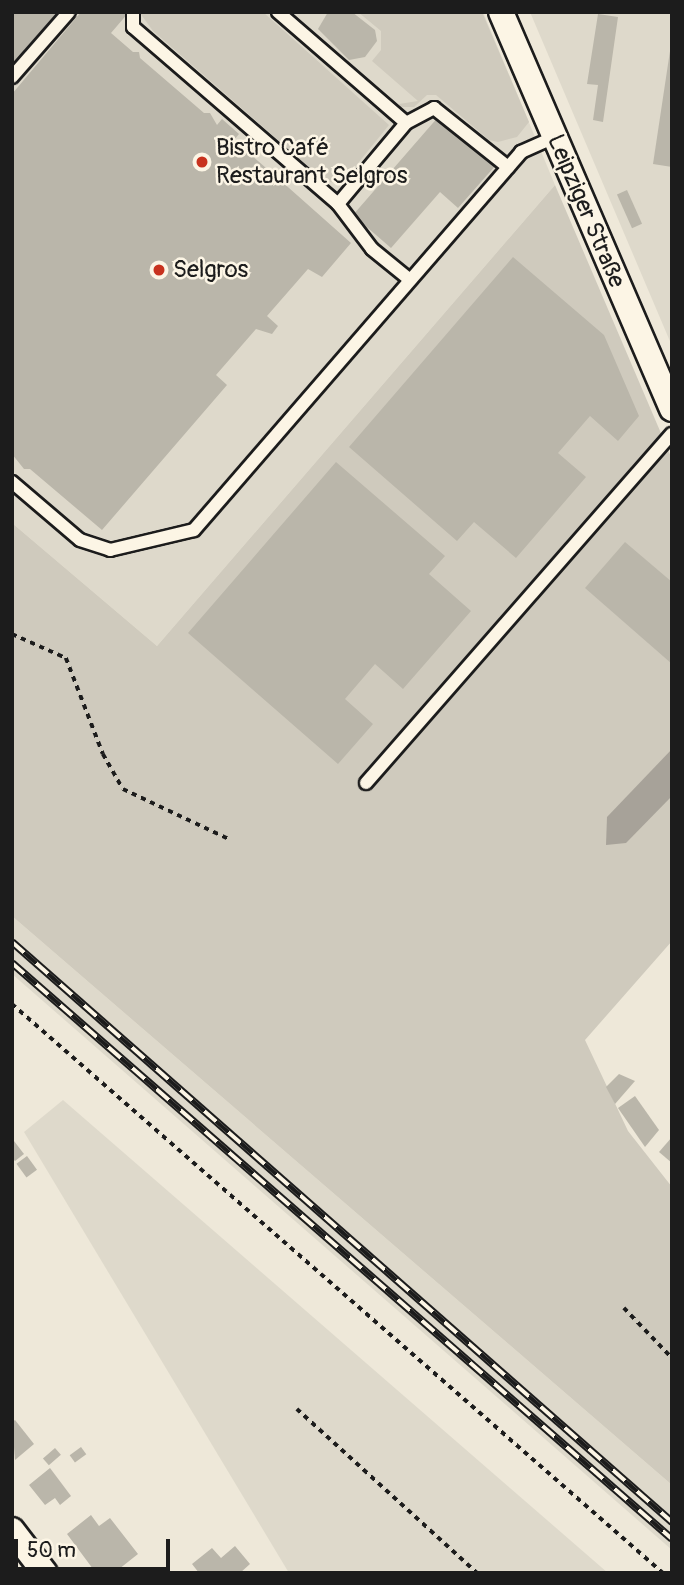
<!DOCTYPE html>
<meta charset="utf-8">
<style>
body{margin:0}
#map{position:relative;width:684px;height:1585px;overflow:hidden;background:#eee8d9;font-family:Pangolin,sans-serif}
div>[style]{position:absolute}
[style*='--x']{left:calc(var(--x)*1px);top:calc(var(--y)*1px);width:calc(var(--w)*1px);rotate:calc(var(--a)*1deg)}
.built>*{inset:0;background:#ded9cb}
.green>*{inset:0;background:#cfcabd}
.water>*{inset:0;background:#a7a299}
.building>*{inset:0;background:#bab6aa;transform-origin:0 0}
.path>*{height:3.5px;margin-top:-1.75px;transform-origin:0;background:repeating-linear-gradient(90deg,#1c1c1c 0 5px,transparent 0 10px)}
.roads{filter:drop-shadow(2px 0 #1c1c1c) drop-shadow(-2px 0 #1c1c1c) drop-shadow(0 2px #1c1c1c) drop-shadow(0 -2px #1c1c1c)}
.service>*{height:12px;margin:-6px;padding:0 6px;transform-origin:6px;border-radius:6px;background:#fcf5e5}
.minor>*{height:24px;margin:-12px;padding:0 12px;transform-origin:12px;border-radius:12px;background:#fcf5e5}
.rail>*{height:8px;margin-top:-4px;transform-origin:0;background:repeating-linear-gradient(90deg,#fcf5e5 0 16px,#1c1c1c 0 32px);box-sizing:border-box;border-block:2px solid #1c1c1c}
.dots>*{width:19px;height:19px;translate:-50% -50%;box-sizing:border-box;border:4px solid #fcf5e5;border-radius:50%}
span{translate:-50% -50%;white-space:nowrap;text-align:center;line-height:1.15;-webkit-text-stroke:5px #fcf5e5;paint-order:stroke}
.poi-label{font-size:24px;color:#1c1c1c}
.left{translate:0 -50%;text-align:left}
.street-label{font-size:24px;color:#1c1c1c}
.frame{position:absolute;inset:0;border:14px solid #1c1c1c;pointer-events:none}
.scale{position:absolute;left:14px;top:1539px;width:156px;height:32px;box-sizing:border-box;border:4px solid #1c1c1c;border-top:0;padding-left:9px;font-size:21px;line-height:24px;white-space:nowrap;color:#1c1c1c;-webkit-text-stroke:5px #fcf5e5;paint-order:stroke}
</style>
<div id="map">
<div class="built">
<div style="clip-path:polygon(12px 12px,483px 12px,555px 185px,157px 646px,12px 523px)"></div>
<div style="clip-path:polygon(530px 12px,672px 12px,672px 346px)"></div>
<div style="clip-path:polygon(12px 916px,672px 1485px,672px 1550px,12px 974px)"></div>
<div style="clip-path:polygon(63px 1100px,608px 1573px,289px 1573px,24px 1132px)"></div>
</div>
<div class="green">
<div style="clip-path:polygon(263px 12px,389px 125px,341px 184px,325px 181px,153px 31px,140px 13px)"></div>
<div style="clip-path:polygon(358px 12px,482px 12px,529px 122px,517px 137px,498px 142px,489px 140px,436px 95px,427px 95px,414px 107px,401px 107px,399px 104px,418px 101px,372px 61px,381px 50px,381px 31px)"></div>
<div style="clip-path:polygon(555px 185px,672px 459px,672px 941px,585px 1040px,628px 1131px,672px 1187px,672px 1485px,12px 916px,12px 523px,157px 646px)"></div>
</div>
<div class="water">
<div style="clip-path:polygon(672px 749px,672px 796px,626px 843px,606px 845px,607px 817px)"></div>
</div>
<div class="building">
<div style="clip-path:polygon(12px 12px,59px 12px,12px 66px)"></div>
<div style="clip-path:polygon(81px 12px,129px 12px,111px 33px,133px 52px,139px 52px,140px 58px,204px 113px,210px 113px,217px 125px,222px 119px,239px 134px,234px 140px,274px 175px,280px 174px,280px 180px,351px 243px,322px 277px,308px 269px,267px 316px,278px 326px,272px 334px,256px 329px,216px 375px,227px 385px,102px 530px,30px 469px,24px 469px,12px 454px,12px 94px)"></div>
<div style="clip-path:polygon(328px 12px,352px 12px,375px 30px,377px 41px,365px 57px,349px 60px,318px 29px)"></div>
<div style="clip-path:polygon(598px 14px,618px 17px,603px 122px,593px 120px,598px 85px,587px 84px)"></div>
<div style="clip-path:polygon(670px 51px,672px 52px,672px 167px,653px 164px)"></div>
<div style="clip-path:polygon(439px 116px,496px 165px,458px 208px,440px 192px,391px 248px,353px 215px)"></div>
<div style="left:627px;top:190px;width:37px;height:11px;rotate:66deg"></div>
<div style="clip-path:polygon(513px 257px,604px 335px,639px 416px,618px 441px,590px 416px,558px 453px,586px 477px,516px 558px,474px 522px,457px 541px,349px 447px)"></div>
<div style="clip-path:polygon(336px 462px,445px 556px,429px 574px,471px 611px,403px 689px,375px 664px,345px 699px,373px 724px,338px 764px,188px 633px)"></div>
<div style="clip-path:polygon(625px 542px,672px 582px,672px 664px,585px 588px)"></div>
<div style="clip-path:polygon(619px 1074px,635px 1081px,615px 1104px,606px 1087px)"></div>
<div style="clip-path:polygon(635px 1096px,659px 1130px,645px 1147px,618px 1108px)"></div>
<div style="clip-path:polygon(672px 1137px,672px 1163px,659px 1152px)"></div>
<div style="clip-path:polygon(14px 1141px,24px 1154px,15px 1161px,12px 1158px)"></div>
<div style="left:27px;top:1156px;width:17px;height:13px;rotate:54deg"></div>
<div style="clip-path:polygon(15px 1420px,34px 1444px,15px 1460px,12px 1422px)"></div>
<div style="left:81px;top:1447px;width:9px;height:14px;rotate:54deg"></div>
<div style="left:55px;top:1448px;width:9px;height:16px;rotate:49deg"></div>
<div style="clip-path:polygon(50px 1468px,71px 1496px,60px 1505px,55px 1498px,45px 1505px,29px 1485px)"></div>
<div style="clip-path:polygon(91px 1515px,99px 1526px,110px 1518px,138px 1554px,114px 1573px,93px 1569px,67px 1534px)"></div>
<div style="clip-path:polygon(235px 1546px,250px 1564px,240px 1573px,199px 1573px,192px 1564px,212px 1548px,221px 1558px)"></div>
</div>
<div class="path">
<div style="--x:12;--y:634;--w:59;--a:24"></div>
<div style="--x:66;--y:658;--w:103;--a:68.9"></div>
<div style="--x:103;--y:754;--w:40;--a:60.3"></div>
<div style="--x:123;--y:789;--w:117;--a:25.3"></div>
<div style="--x:12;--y:1004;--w:865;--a:41.15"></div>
<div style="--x:624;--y:1308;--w:69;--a:46.2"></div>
<div style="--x:297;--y:1409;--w:244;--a:42.3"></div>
</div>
<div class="roads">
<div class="service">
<div style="--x:133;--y:12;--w:15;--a:90"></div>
<div style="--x:133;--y:27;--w:271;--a:40.8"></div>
<div style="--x:338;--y:204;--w:56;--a:52.9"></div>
<div style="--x:372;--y:249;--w:49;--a:39.2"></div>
<div style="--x:278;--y:12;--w:169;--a:40.9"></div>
<div style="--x:406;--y:123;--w:32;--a:-28"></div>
<div style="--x:434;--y:108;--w:95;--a:38.6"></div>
<div style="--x:12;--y:77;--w:86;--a:-48.8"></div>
<div style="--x:338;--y:204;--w:106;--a:-50"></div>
<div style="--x:12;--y:482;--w:89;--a:40.5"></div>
<div style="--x:80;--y:540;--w:32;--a:18"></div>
<div style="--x:110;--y:550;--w:86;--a:-13.4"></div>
<div style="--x:194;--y:530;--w:500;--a:-49.1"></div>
<div style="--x:521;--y:152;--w:36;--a:-24"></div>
<div style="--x:366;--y:783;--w:464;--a:-48.8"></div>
</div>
<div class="minor">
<div style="--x:501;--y:12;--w:432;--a:66.7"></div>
<div style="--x:12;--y:1530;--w:54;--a:52.5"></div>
</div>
</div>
<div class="rail">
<div style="--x:12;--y:942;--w:879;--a:41.31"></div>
<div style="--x:12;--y:963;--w:876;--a:41.11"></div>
</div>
<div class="dots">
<div style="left:202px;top:162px;background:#c8321e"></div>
<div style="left:159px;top:270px;background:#c8321e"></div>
</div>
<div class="poi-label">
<span class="left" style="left:216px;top:162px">Bistro Café<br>Restaurant Selgros</span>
<span class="left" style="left:173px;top:270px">Selgros</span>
</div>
<div class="street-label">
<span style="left:586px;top:211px;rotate:67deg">Leipziger Straße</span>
</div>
<div class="frame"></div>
<div class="scale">50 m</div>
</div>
